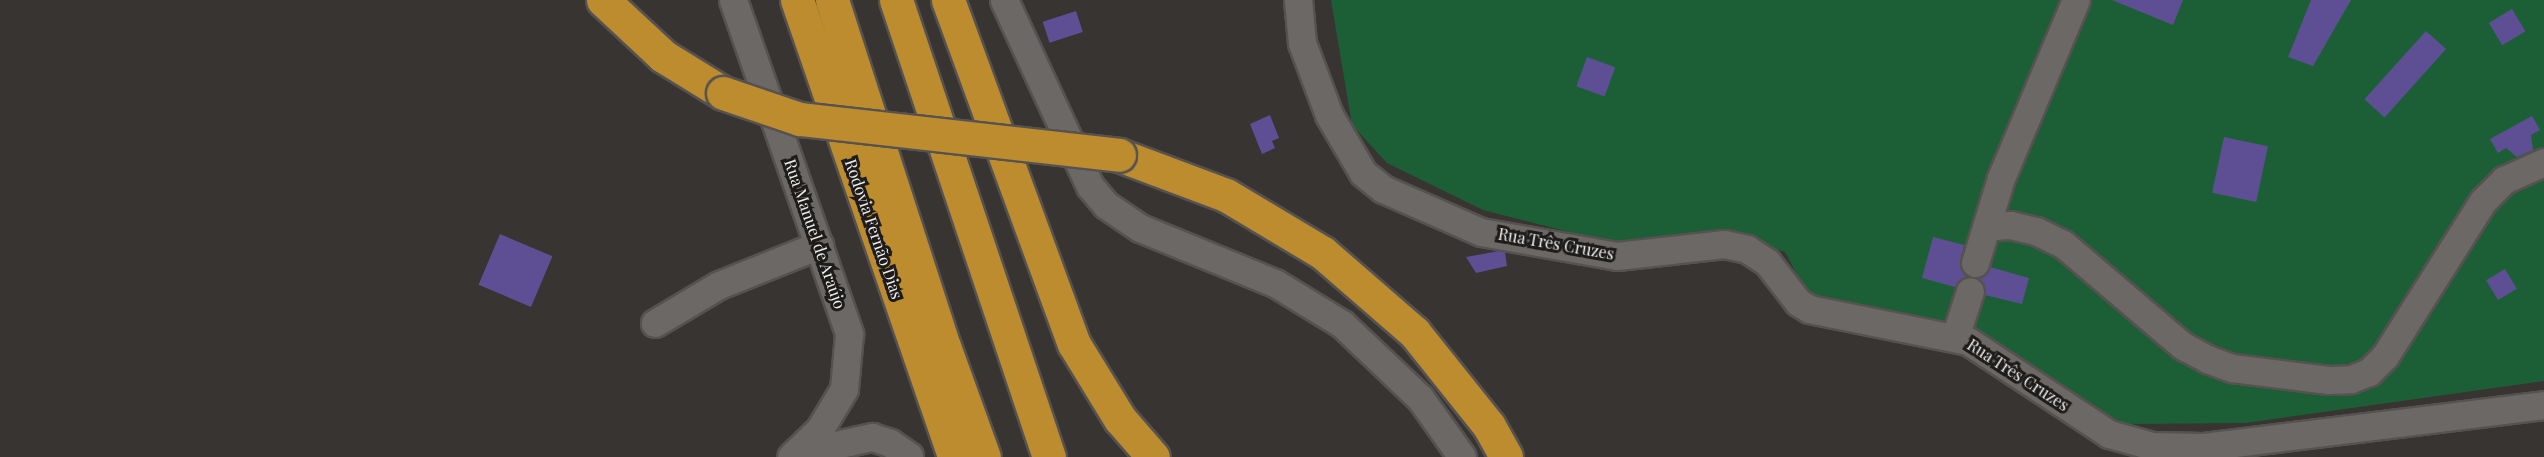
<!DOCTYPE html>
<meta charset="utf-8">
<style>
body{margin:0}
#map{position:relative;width:2544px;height:457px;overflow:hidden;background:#373431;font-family:"Playfair Display",serif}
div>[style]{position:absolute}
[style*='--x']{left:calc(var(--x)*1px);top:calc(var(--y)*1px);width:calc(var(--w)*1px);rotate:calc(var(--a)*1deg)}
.green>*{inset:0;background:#1c5f36}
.building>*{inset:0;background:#5e4f94;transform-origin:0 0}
.roads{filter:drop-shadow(2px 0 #555250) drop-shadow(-2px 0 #555250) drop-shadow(0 2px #555250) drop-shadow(0 -2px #555250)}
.minor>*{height:27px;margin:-13.5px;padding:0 13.5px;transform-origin:13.5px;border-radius:13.5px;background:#6c6865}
.highway>*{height:33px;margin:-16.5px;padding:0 16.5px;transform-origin:16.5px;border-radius:16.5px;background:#bd8c2e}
.bridges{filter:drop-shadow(2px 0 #555250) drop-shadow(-2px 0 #555250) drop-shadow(0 2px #555250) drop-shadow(0 -2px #555250)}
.highway-bridge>*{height:33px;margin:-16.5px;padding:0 16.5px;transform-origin:16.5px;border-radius:16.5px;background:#bd8c2e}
span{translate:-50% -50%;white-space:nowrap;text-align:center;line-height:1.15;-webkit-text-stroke:6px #1d1c1a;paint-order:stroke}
.street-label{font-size:16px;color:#f1efed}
</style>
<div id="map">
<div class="green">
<div style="clip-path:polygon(1331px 0,2544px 0,2544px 381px,2246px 423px,2127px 424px,2101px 419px,1970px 336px,1809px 297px,1785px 252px,1721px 231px,1613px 243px,1483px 210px,1387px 163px,1352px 125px)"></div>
</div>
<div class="building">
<div style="clip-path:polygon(2112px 0,2183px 0,2173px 25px)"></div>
<div style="clip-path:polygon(2311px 0,2351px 0,2313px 66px,2288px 57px)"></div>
<div style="left:2512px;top:9px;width:26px;height:27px;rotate:59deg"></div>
<div style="left:1076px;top:11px;width:22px;height:35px;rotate:72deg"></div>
<div style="left:2426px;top:31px;width:27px;height:92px;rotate:42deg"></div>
<div style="left:1587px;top:57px;width:30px;height:31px;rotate:20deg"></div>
<div style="clip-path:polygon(1270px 115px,1279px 138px,1272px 141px,1275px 148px,1262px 154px,1250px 124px)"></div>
<div style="clip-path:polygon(2532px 116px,2540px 130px,2531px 135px,2533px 150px,2517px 157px,2506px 148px,2498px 153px,2490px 139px)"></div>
<div style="left:2224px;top:137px;width:45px;height:57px;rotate:12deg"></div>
<div style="left:500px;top:234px;width:57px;height:55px;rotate:23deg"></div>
<div style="clip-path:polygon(1933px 237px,1964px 245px,1960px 266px,1966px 276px,1955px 287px,1922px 278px)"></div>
<div style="clip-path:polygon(1499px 251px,1505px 252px,1507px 266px,1476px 273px,1466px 257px)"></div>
<div style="clip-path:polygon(1990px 267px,2029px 278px,2022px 304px,1985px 295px,1978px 278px)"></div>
<div style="left:2505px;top:269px;width:23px;height:22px;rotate:59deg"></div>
</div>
<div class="roads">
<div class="minor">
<div style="--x:733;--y:0;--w:354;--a:70.8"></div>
<div style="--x:849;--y:334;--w:55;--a:95.2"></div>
<div style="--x:844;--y:389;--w:47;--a:121"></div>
<div style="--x:820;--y:429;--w:40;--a:136"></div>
<div style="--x:1004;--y:0;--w:205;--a:65.2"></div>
<div style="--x:1090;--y:186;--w:25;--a:50"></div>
<div style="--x:1106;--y:205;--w:41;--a:34.1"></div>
<div style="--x:1140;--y:228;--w:146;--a:22.2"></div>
<div style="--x:1275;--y:283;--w:79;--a:31.5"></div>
<div style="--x:1342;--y:324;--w:108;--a:43.5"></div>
<div style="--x:1420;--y:398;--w:72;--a:54.6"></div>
<div style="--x:1298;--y:0;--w:43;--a:84.7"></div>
<div style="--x:1302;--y:43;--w:77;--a:69.4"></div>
<div style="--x:1329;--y:115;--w:67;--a:59.6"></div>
<div style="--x:1363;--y:173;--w:26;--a:39"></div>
<div style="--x:1383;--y:189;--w:107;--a:23.7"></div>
<div style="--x:1481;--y:232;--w:138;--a:10"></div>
<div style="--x:1617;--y:256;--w:108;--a:-6.4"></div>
<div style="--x:1724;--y:244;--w:24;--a:12"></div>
<div style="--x:1747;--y:249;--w:24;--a:33"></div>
<div style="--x:1767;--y:262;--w:51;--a:52.2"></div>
<div style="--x:1798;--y:302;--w:13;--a:32"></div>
<div style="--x:1809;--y:309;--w:162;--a:11.4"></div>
<div style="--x:1968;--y:341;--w:169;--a:33.4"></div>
<div style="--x:2109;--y:434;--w:45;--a:15.6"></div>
<div style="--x:2152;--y:446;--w:51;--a:1.1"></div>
<div style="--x:2203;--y:447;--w:344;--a:-7"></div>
<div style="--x:1986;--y:227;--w:24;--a:-5"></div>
<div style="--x:2010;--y:225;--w:27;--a:13"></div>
<div style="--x:2036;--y:231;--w:30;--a:26"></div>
<div style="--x:2063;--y:244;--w:157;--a:40.4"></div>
<div style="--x:2183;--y:346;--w:27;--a:28"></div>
<div style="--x:2207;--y:359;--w:27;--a:20"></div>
<div style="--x:2232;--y:368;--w:97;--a:7.1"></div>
<div style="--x:2328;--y:380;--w:23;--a:-2"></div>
<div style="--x:2351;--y:379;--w:19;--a:-21"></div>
<div style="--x:2369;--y:372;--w:23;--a:-45"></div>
<div style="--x:2385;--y:356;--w:183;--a:-57.7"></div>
<div style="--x:2483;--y:201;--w:30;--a:-45"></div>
<div style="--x:2504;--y:180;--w:44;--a:-24.2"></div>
<div style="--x:1975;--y:263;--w:89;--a:-73"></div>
<div style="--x:2001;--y:178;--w:193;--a:-67.2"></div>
<div style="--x:655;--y:323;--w:74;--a:-30.7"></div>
<div style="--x:719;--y:285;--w:108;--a:-21.8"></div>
<div style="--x:1955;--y:337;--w:48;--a:-71.9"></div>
<div style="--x:799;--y:453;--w:75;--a:-12.4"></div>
<div style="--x:872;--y:437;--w:19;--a:18"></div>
<div style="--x:890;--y:443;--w:23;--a:34"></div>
</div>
<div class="highway">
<div style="--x:603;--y:0;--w:82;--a:43"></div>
<div style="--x:663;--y:56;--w:70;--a:31.7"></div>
<div style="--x:797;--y:0;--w:483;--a:71"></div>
<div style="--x:832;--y:0;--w:364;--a:72.1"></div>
<div style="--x:944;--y:346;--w:118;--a:70.2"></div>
<div style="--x:896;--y:0;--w:482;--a:71.5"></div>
<div style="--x:948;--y:0;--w:366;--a:69.9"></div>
<div style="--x:1074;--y:344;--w:88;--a:58.5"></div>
<div style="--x:1120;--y:419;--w:50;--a:49"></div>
<div style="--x:1119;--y:155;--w:114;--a:20.5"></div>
<div style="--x:1226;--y:195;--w:113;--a:30.9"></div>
<div style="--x:1323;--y:253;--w:121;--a:41"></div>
<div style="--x:1414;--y:332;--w:120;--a:51.4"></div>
<div style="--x:1489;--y:426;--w:35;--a:61"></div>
</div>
</div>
<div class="bridges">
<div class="highway-bridge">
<div style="--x:723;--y:93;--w:81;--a:18.7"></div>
<div style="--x:800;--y:119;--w:321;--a:6.4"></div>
</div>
</div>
<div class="street-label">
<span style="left:874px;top:229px;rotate:71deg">Rodovia Fernão Dias</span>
<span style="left:815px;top:234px;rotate:71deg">Rua Manuel de Araújo</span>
<span style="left:1556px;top:244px;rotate:10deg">Rua Três Cruzes</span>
<span style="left:2018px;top:375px;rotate:33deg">Rua Três Cruzes</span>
</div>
</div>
